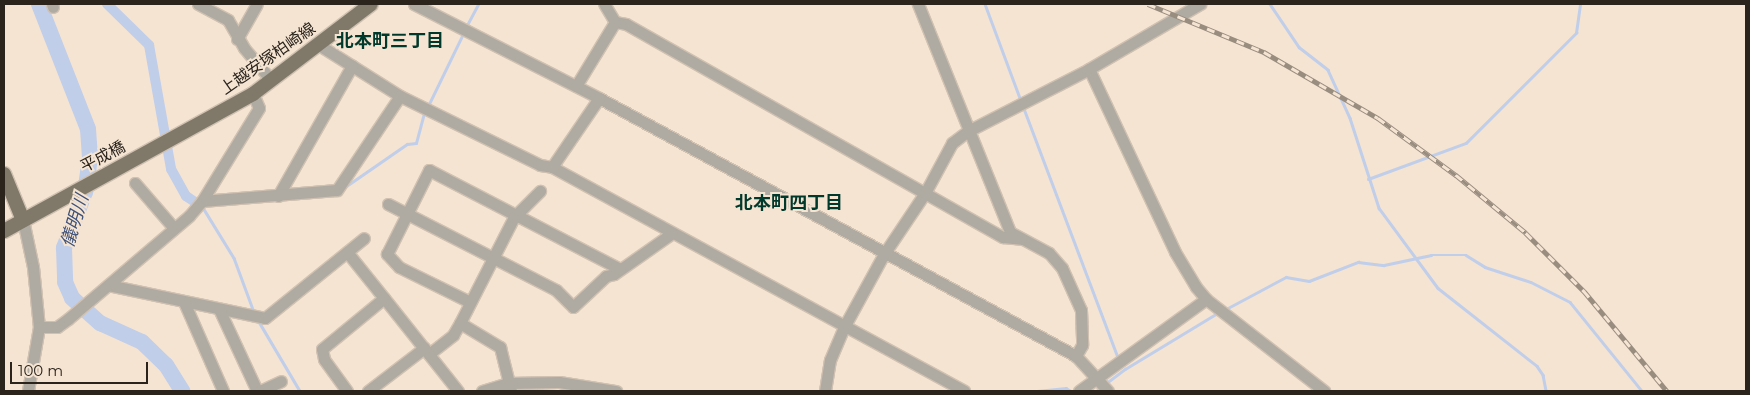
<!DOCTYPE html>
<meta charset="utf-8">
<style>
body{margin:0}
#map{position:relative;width:1750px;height:395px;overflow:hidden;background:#f5e4d2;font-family:Montserrat,"Noto Sans JP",sans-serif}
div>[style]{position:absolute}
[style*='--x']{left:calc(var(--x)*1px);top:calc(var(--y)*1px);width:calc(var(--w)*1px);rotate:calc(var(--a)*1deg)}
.stream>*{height:2.5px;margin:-1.25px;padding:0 1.25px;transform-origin:1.25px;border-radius:1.25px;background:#c0ceea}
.canal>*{height:10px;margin:-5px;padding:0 5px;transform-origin:5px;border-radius:5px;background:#c0ceea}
.river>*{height:16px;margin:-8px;padding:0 8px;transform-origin:8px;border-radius:8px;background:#c0ceea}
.roads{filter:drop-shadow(1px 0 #d0c1b1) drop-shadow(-1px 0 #d0c1b1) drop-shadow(0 1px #d0c1b1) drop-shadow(0 -1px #d0c1b1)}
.minor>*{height:11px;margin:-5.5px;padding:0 5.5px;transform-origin:5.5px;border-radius:5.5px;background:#afaba2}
.major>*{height:14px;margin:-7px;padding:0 7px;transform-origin:7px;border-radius:7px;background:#807969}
.rail>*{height:4.5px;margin-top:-2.25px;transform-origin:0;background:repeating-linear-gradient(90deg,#f5e4d2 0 8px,#998d80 0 16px);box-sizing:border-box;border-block:1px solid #998d80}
span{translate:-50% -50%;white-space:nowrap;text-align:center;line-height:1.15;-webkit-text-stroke:4px #f5e4d2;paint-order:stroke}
.street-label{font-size:16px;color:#2a241d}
.neighbourhood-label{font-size:18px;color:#00382b;font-weight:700}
.water-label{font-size:18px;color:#3e5179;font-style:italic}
.frame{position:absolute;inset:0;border:5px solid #2a241d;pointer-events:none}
.scale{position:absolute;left:10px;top:362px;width:138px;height:22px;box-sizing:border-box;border:2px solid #2a241d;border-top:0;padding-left:6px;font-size:15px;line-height:18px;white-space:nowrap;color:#2a241d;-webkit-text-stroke:4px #f5e4d2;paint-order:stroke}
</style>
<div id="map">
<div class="stream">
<div style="--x:985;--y:4;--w:103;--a:69.6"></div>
<div style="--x:1270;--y:4;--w:52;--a:56"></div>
<div style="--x:1299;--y:47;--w:37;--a:38"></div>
<div style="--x:1328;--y:70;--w:53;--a:65.4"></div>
<div style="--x:1350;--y:118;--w:95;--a:72.1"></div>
<div style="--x:1379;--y:208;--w:99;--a:53.6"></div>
<div style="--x:1438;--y:288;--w:126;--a:38.2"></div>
<div style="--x:1537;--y:366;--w:11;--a:56"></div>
<div style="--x:1543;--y:375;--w:16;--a:79"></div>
<div style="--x:466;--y:27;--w:26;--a:-62"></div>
<div style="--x:428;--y:106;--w:82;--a:-64.1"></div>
<div style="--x:1023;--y:106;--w:269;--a:69.3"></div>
<div style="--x:1368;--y:179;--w:104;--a:-20.2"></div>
<div style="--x:1466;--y:143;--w:156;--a:-45"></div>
<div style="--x:1576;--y:33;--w:29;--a:-82"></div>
<div style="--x:342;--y:189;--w:79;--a:-34.7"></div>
<div style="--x:407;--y:144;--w:9;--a:-6"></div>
<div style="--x:416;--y:143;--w:31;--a:-75"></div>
<div style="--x:202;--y:206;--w:61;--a:58.4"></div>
<div style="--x:234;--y:258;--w:58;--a:69.7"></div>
<div style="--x:1226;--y:309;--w:68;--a:-28.1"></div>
<div style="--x:1286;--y:277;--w:23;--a:10"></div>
<div style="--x:1309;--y:281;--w:53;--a:-21.2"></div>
<div style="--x:1358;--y:262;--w:26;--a:7"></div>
<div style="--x:1384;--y:265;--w:48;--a:-12"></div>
<div style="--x:1431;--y:255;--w:35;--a:0"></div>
<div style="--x:1466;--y:255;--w:22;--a:32"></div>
<div style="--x:1485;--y:267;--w:48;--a:18.1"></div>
<div style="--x:1531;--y:282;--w:44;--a:27.1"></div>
<div style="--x:1570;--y:302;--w:114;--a:51"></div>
<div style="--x:258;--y:320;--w:82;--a:59.4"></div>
<div style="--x:1105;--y:384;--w:25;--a:-37"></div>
<div style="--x:1125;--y:369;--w:110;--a:-31.2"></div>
<div style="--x:1037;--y:391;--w:29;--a:-6"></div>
<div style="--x:1066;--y:388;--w:6;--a:31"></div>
<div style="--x:1096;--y:391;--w:6;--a:-31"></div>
</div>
<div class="canal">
<div style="--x:107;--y:4;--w:59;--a:44.3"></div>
<div style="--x:149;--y:45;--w:126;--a:79.9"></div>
<div style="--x:171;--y:169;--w:31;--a:61"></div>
<div style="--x:186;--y:196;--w:11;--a:34"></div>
</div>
<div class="river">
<div style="--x:39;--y:4;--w:134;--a:68.6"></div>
<div style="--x:88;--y:129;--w:29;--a:86"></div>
<div style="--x:90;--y:158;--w:34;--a:98"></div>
<div style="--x:85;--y:192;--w:60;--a:110.6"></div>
<div style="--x:64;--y:248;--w:34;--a:88"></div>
<div style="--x:65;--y:282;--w:17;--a:66"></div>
<div style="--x:72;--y:298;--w:38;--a:42"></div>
<div style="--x:100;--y:323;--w:46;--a:24.3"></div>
<div style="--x:142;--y:342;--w:33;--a:44"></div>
<div style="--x:166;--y:365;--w:31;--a:58"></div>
</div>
<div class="roads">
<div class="minor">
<div style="--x:52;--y:4;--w:3;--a:72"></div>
<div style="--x:198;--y:4;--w:34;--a:28"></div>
<div style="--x:228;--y:20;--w:32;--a:60"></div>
<div style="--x:244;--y:48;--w:42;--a:49.8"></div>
<div style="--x:414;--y:4;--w:208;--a:26.9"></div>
<div style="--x:599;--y:98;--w:542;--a:28.41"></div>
<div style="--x:1076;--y:356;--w:47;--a:47.6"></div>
<div style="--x:918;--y:4;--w:246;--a:68"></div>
<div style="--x:1010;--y:232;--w:44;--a:28.3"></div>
<div style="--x:1049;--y:253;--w:20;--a:49"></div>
<div style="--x:1062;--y:268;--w:46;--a:65.7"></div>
<div style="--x:1081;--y:310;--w:35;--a:88"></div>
<div style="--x:1082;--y:345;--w:13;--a:119"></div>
<div style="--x:615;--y:22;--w:11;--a:10"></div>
<div style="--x:626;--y:24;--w:433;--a:29.5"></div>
<div style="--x:1003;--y:237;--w:18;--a:6"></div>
<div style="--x:237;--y:39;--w:40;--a:-60.3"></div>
<div style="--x:319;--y:45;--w:96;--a:32.2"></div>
<div style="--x:400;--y:96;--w:156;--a:26.2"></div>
<div style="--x:540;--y:165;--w:12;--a:9"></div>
<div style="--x:552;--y:167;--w:469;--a:28.5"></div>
<div style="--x:1089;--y:69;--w:202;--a:64.8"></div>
<div style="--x:1175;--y:252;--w:41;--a:59"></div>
<div style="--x:1196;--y:287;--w:16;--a:50"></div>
<div style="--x:1206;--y:299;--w:150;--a:37.9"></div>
<div style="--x:576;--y:86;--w:75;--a:-58.6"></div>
<div style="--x:615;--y:22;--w:21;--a:-121"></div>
<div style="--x:552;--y:167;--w:83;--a:-55.7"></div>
<div style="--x:135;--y:183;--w:58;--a:49.2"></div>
<div style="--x:278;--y:196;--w:150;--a:-60.4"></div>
<div style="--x:202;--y:201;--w:135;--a:-4.7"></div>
<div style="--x:337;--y:190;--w:113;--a:-56.2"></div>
<div style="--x:388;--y:204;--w:189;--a:27.1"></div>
<div style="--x:556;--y:290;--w:24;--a:45"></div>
<div style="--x:573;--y:307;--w:45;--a:-43.2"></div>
<div style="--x:606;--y:276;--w:8;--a:-14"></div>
<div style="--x:614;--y:274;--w:70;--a:-35.1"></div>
<div style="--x:23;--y:220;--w:48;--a:78"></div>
<div style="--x:33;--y:267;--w:60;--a:84.3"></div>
<div style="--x:39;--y:327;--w:65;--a:99.8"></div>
<div style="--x:347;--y:252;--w:59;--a:51.2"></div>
<div style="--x:108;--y:285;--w:160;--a:11.9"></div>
<div style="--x:265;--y:318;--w:127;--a:-38.9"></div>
<div style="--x:184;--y:302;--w:97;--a:66.3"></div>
<div style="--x:470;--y:302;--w:79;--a:-153.8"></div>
<div style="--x:399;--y:267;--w:18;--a:-133"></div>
<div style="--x:387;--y:254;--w:94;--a:-63.4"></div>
<div style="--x:429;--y:170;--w:215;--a:27.4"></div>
<div style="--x:219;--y:309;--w:90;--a:65.1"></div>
<div style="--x:460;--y:323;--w:119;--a:-63"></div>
<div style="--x:514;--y:217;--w:37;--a:-45"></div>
<div style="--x:39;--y:327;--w:18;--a:0"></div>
<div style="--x:57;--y:327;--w:14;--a:-36"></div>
<div style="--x:68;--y:319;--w:159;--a:-40.4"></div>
<div style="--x:189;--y:216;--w:20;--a:-49"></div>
<div style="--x:202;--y:201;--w:109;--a:-58.5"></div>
<div style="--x:259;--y:108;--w:15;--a:-113"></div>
<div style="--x:429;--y:354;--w:31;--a:-38"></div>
<div style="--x:453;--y:335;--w:14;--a:-60"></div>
<div style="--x:460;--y:323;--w:47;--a:31"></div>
<div style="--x:500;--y:347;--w:45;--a:76"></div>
<div style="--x:260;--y:391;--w:23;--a:-25"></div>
<div style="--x:347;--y:391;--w:39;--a:-126"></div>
<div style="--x:324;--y:359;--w:10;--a:-101"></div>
<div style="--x:322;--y:349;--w:80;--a:-39.4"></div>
<div style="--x:384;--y:298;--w:119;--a:51.5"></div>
<div style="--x:368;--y:391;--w:71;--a:-37.5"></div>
<div style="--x:482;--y:391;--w:28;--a:-17"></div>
<div style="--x:509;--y:383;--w:50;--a:-1.1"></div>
<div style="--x:559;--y:382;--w:58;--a:9"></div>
<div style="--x:825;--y:391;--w:31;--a:-81"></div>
<div style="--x:830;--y:360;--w:36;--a:-67"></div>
<div style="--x:844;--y:327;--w:83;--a:-61.3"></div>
<div style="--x:884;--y:254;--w:73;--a:-56.1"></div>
<div style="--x:925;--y:193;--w:57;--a:-61.6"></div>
<div style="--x:952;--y:143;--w:20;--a:-37"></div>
<div style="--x:968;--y:131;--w:136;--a:-27.1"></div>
<div style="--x:1089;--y:69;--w:129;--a:-30.4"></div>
<div style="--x:1079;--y:391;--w:157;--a:-35.9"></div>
</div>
<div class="major">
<div style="--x:4;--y:174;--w:50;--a:67.6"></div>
<div style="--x:4;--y:231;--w:284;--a:-28.8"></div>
<div style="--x:253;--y:94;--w:148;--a:-37.3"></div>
</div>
</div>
<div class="rail">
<div style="--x:1148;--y:4;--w:126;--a:22.5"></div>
<div style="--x:1264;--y:52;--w:132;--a:30.1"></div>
<div style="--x:1378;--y:118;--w:97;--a:36.2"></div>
<div style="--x:1456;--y:175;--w:91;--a:39.6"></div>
<div style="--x:1526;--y:233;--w:82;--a:45"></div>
<div style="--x:1584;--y:291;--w:130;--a:50.3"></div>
</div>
<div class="street-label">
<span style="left:268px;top:59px;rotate:-35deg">上越安塚柏崎線</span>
<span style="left:103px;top:157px;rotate:-28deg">平成橋</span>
</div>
<div class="neighbourhood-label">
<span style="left:390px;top:41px">北本町三丁目</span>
<span style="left:789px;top:203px">北本町四丁目</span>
</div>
<div class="water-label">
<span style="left:75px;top:221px;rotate:-73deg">儀明川</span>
</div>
<div class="frame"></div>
<div class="scale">100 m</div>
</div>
